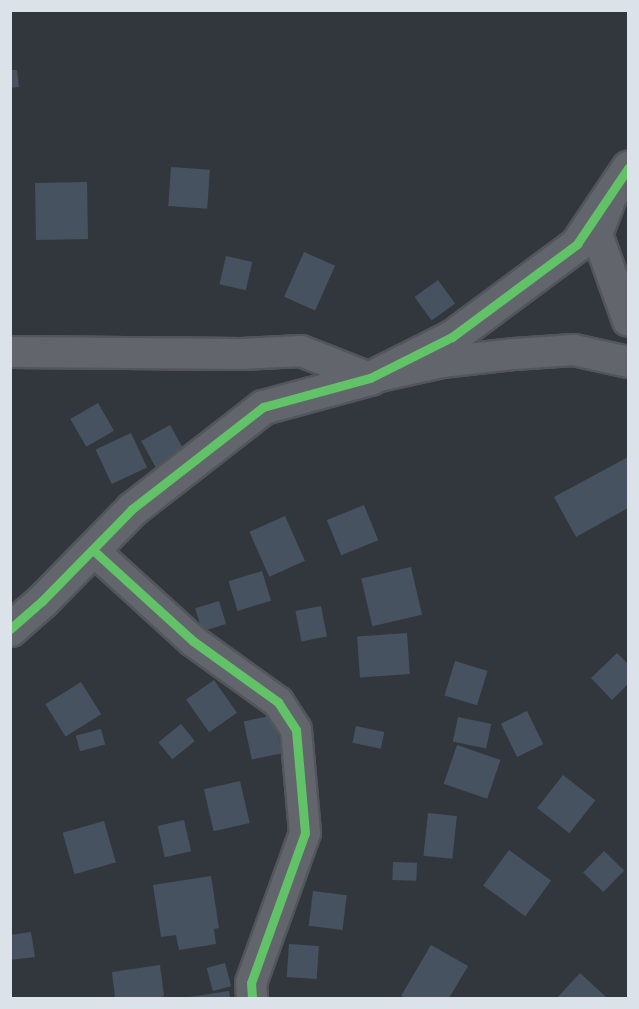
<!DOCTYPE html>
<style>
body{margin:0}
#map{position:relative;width:639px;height:1009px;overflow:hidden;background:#32373d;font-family:"Times New Roman",serif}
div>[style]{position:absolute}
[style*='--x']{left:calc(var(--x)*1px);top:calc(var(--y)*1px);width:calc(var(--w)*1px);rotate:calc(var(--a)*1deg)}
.building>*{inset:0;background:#475260;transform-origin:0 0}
.roads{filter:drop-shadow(2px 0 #52555b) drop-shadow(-2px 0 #52555b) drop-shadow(0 2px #52555b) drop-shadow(0 -2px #52555b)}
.minor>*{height:30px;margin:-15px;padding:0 15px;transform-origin:15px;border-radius:15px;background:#62666c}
.tertiary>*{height:33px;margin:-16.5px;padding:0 16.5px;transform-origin:16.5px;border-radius:16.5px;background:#62666c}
.cycleway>*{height:9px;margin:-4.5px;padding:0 4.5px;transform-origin:4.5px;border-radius:4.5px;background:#61c268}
span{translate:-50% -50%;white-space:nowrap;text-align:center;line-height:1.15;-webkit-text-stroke:6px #2d3642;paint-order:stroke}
.frame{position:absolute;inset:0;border:12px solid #dce2ea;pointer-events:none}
</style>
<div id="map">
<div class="building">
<div style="clip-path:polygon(10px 70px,17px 70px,19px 87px,10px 88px)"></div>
<div style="left:171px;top:167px;width:39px;height:39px;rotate:4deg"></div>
<div style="left:87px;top:182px;width:57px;height:52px;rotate:89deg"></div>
<div style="left:304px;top:252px;width:34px;height:49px;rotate:24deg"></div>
<div style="left:226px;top:256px;width:27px;height:29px;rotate:13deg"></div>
<div style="left:438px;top:280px;width:29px;height:29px;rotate:54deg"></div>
<div style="left:98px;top:403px;width:32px;height:32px;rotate:60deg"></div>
<div style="left:170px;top:425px;width:35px;height:33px;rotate:61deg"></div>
<div style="left:131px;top:433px;width:38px;height:39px;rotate:65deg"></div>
<div style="clip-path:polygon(628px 457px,628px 508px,576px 537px,554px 497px)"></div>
<div style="left:364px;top:505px;width:38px;height:40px;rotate:68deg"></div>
<div style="left:285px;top:516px;width:49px;height:39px;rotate:66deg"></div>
<div style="left:411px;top:567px;width:49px;height:51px;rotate:77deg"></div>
<div style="left:262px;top:571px;width:31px;height:35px;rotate:73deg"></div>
<div style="left:219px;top:601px;width:24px;height:25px;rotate:73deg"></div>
<div style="left:321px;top:606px;width:31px;height:26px;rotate:79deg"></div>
<div style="left:407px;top:633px;width:41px;height:50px;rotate:86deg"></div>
<div style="clip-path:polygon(617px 653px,628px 664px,628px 684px,612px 700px,591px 678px)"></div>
<div style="left:455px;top:661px;width:34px;height:36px;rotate:17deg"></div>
<div style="left:214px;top:680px;width:40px;height:34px;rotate:55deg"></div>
<div style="left:81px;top:682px;width:38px;height:42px;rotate:58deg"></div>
<div style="left:527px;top:711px;width:37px;height:29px;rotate:64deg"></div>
<div style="left:274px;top:715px;width:39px;height:31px;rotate:78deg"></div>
<div style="left:458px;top:717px;width:34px;height:25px;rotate:12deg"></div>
<div style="left:181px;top:724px;width:22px;height:29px;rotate:51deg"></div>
<div style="left:356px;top:726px;width:29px;height:17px;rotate:12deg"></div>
<div style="left:101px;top:729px;width:16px;height:26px;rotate:75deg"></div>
<div style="left:457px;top:745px;width:46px;height:41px;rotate:19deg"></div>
<div style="left:563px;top:775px;width:41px;height:42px;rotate:38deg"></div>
<div style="left:240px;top:781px;width:43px;height:37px;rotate:77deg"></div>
<div style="left:428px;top:813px;width:29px;height:43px;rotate:6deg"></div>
<div style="left:184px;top:820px;width:32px;height:27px;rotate:77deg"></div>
<div style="left:104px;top:821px;width:43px;height:43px;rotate:74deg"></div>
<div style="left:509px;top:850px;width:52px;height:44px;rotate:36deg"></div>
<div style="left:604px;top:851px;width:28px;height:30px;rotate:44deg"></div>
<div style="left:393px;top:862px;width:24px;height:18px;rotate:2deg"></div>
<div style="clip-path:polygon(211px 876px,219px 928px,214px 929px,216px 944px,179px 950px,176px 935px,161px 937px,153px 885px)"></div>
<div style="left:313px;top:891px;width:34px;height:35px;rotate:7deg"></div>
<div style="clip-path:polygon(31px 932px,35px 957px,10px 960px,10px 935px)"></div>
<div style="left:289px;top:944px;width:30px;height:33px;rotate:4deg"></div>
<div style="clip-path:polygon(431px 945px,468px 966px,449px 998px,406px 998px,401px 996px)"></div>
<div style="left:225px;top:963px;width:24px;height:19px;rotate:75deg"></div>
<div style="clip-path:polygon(160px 965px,164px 996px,157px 998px,115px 998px,112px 972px)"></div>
<div style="clip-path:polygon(580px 973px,606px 997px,605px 998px,557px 998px)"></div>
<div style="clip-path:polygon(229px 991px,230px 998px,189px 998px,189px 997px)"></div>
</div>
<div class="roads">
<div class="minor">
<div style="--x:609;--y:203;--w:33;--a:111"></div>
<div style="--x:597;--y:234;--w:92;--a:70.4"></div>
<div style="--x:10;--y:352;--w:232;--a:0.5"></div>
<div style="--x:242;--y:354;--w:59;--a:-2.9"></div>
<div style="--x:301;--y:351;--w:74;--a:21.4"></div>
<div style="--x:370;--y:378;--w:74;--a:-12.5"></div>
<div style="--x:442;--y:362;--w:72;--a:-6.3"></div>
<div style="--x:514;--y:354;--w:60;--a:-3.8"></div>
<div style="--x:574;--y:350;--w:55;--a:12.5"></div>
<div style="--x:93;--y:550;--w:135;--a:42.3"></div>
<div style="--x:193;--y:641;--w:105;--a:35.7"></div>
<div style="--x:278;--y:702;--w:33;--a:57"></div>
<div style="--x:296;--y:730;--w:103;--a:85"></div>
<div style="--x:305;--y:833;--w:159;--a:109.8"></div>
<div style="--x:251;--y:983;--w:15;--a:86"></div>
</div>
<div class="tertiary">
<div style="--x:10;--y:629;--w:43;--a:-41.2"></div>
<div style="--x:42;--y:601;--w:129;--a:-45.6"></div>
<div style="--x:132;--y:509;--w:166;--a:-37.9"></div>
<div style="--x:263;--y:407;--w:111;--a:-15.2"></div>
<div style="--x:370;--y:378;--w:92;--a:-26.6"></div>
<div style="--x:452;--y:337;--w:156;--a:-36.6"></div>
<div style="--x:577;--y:244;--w:92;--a:-56.1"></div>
</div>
</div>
<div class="cycleway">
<div style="--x:93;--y:550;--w:135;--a:42.3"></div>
<div style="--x:193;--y:641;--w:105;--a:35.7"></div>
<div style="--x:278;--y:702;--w:33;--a:57"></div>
<div style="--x:296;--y:730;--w:103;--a:85"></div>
<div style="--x:305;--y:833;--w:159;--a:109.8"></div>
<div style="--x:251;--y:983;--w:15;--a:86"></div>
<div style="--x:10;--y:629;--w:43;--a:-41.2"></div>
<div style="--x:42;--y:601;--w:129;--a:-45.6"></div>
<div style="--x:132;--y:509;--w:166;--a:-37.9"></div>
<div style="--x:263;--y:407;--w:111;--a:-15.2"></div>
<div style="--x:370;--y:378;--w:92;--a:-26.6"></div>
<div style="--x:452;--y:337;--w:156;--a:-36.6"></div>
<div style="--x:577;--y:244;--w:92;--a:-56.1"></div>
</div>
<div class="frame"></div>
</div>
